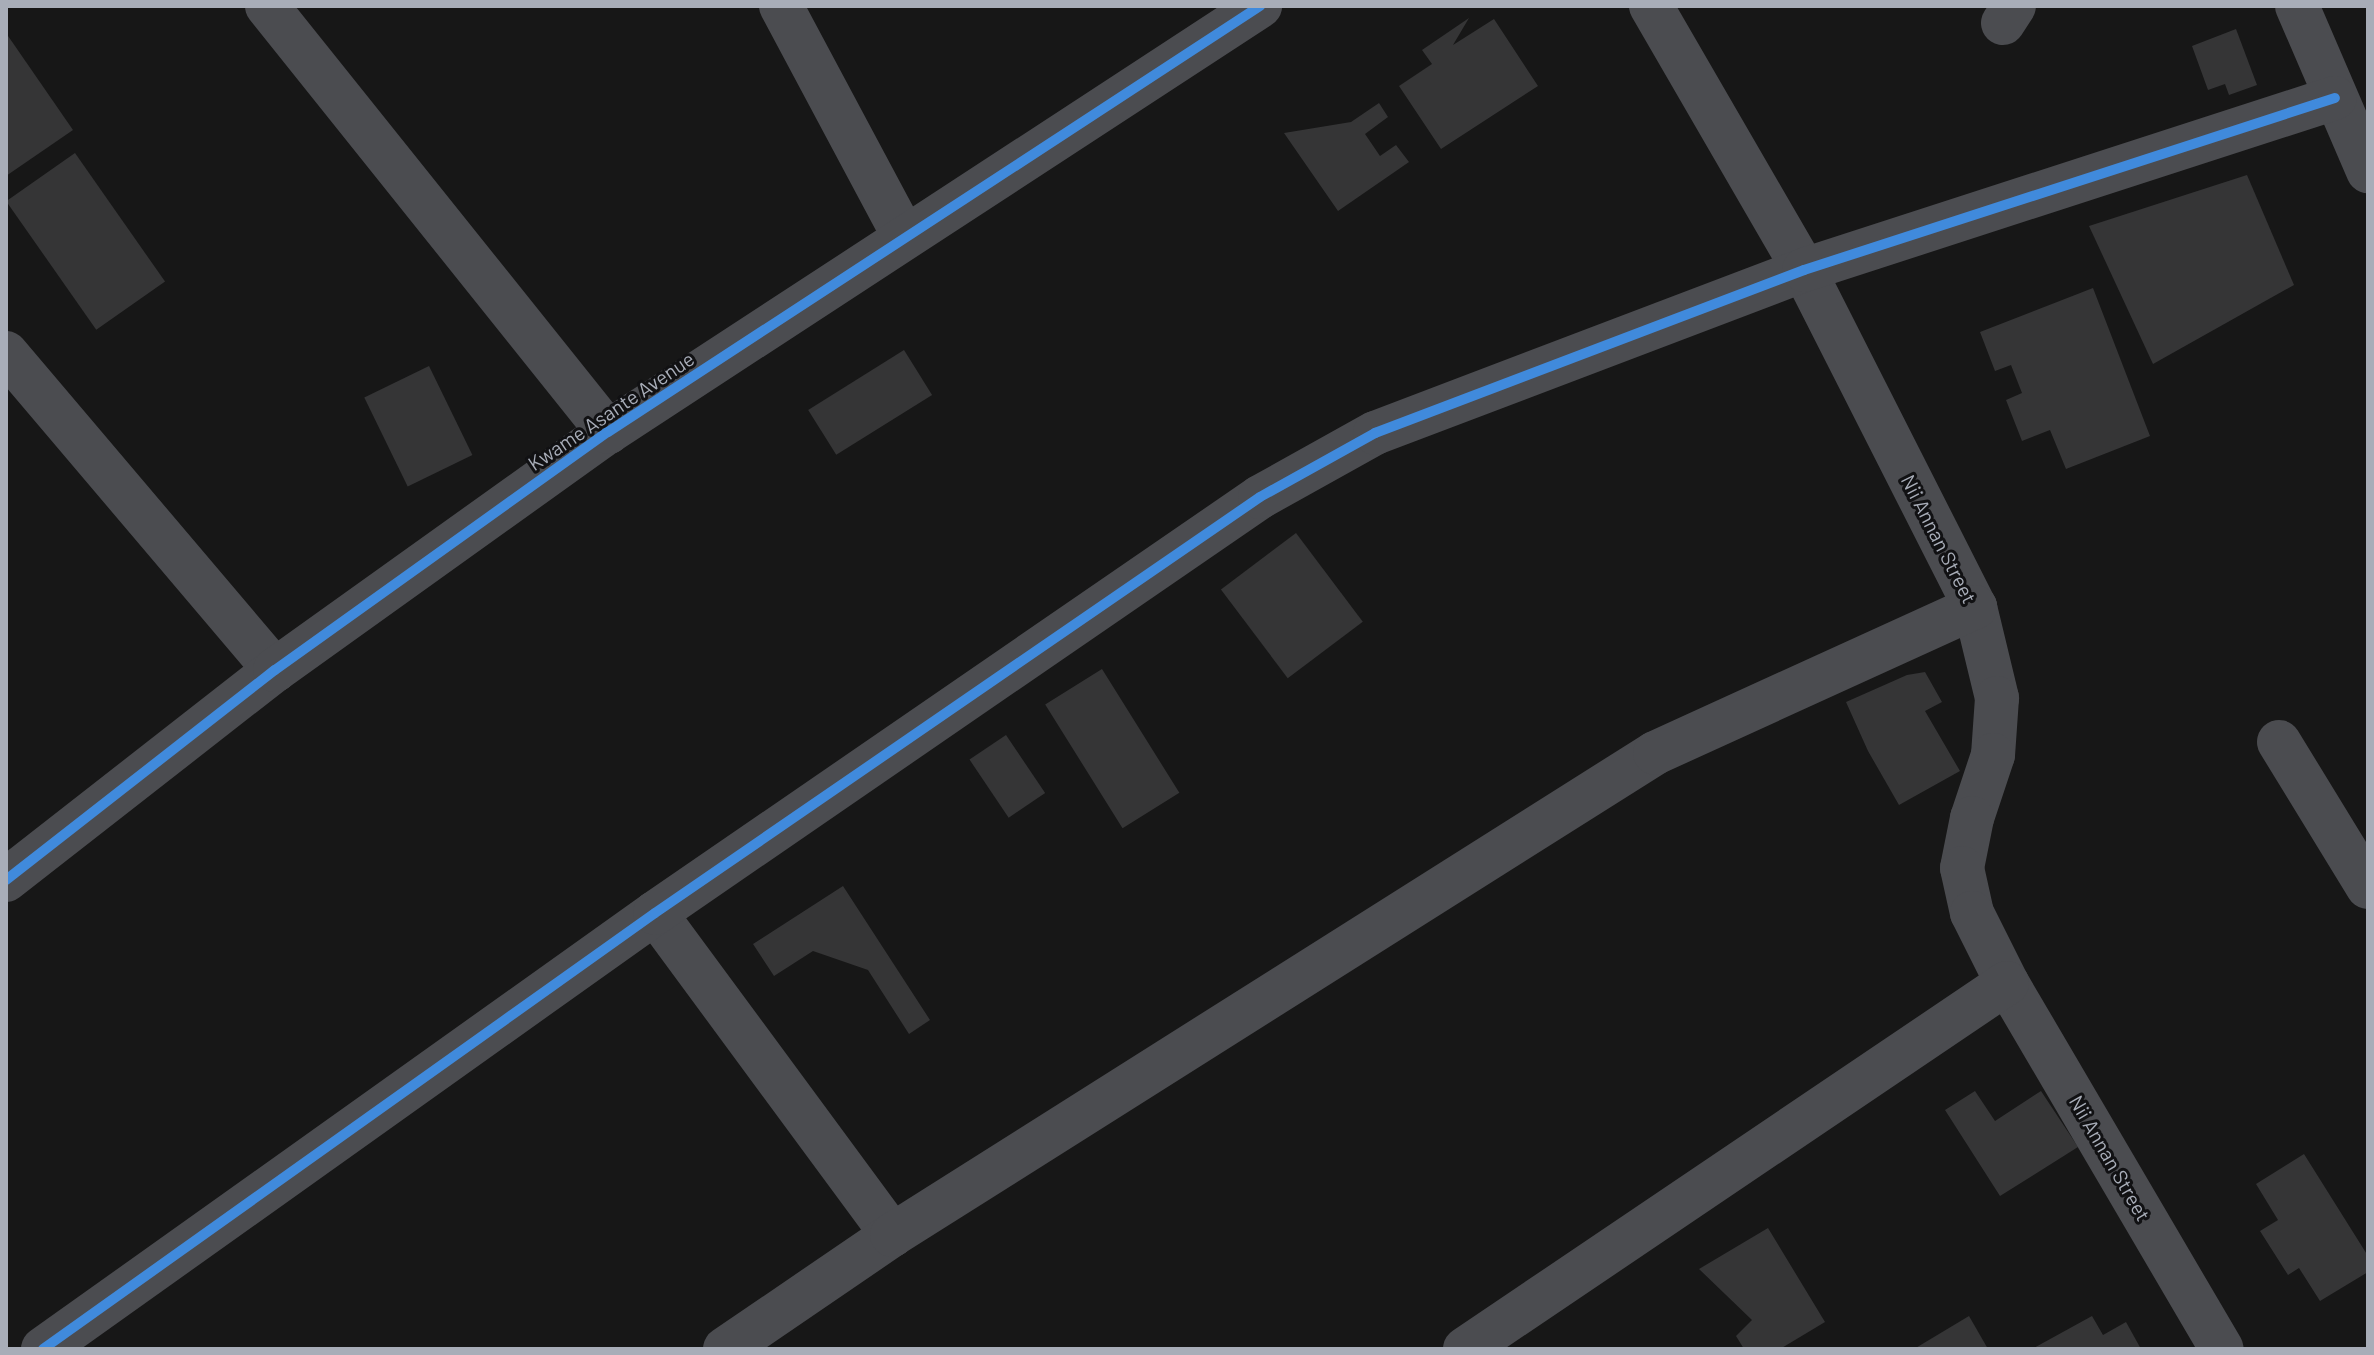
<!DOCTYPE html>
<style>
body{margin:0}
#map{position:relative;width:2374px;height:1355px;overflow:hidden;background:#171717;font-family:Barlow,sans-serif}
div>[style]{position:absolute}
[style*='--x']{left:calc(var(--x)*1px);top:calc(var(--y)*1px);width:calc(var(--w)*1px);rotate:calc(var(--a)*1deg)}
.building>*{inset:0;background:#353536;transform-origin:0 0}
.minor>*{height:44px;margin:-22px;padding:0 22px;transform-origin:22px;border-radius:22px;background:#4b4c50}
.cycleway>*{height:10px;margin:-5px;padding:0 5px;transform-origin:5px;border-radius:5px;background:#408adc}
span{translate:-50% -50%;white-space:nowrap;text-align:center;line-height:1.15;-webkit-text-stroke:6px #111113;paint-order:stroke}
.street-label{font-size:20px;color:#a8adb8}
.frame{position:absolute;inset:0;border:8px solid #a8adb8;pointer-events:none}
</style>
<div id="map">
<div class="building">
<div style="clip-path:polygon(1469px 18px,1453px 45px,1494px 19px,1538px 86px,1441px 149px,1399px 86px,1432px 64px,1422px 50px)"></div>
<div style="clip-path:polygon(2236px 29px,2257px 85px,2229px 95px,2225px 84px,2208px 90px,2192px 46px)"></div>
<div style="clip-path:polygon(6px 33px,73px 130px,6px 176px)"></div>
<div style="clip-path:polygon(1379px 103px,1388px 117px,1365px 134px,1380px 156px,1396px 145px,1409px 162px,1338px 211px,1284px 133px,1351px 122px)"></div>
<div style="left:75px;top:153px;width:157px;height:84px;rotate:55deg"></div>
<div style="clip-path:polygon(2247px 175px,2294px 285px,2153px 364px,2089px 226px)"></div>
<div style="clip-path:polygon(2093px 288px,2150px 436px,2066px 469px,2050px 430px,2022px 441px,2006px 400px,2022px 393px,2011px 365px,1995px 371px,1980px 332px)"></div>
<div style="left:904px;top:350px;width:53px;height:113px;rotate:58deg"></div>
<div style="left:429px;top:366px;width:99px;height:72px;rotate:64deg"></div>
<div style="left:1296px;top:533px;width:111px;height:94px;rotate:53deg"></div>
<div style="left:1102px;top:669px;width:146px;height:67px;rotate:58deg"></div>
<div style="clip-path:polygon(1925px 672px,1942px 702px,1925px 711px,1960px 771px,1899px 805px,1868px 751px,1846px 702px,1907px 675px)"></div>
<div style="left:1006px;top:735px;width:70px;height:44px;rotate:56deg"></div>
<div style="clip-path:polygon(843px 886px,930px 1020px,909px 1034px,868px 970px,813px 951px,774px 976px,753px 944px)"></div>
<div style="clip-path:polygon(1975px 1091px,1995px 1121px,2041px 1091px,2078px 1147px,2000px 1196px,1945px 1110px)"></div>
<div style="clip-path:polygon(2304px 1154px,2368px 1256px,2368px 1272px,2320px 1301px,2299px 1268px,2288px 1275px,2260px 1231px,2278px 1220px,2256px 1184px)"></div>
<div style="clip-path:polygon(1768px 1228px,1825px 1322px,1780px 1349px,1744px 1349px,1736px 1336px,1752px 1320px,1699px 1269px)"></div>
<div style="clip-path:polygon(1969px 1316px,1988px 1349px,1914px 1349px)"></div>
<div style="clip-path:polygon(2092px 1316px,2103px 1335px,2126px 1322px,2141px 1349px,2032px 1349px)"></div>
</div>
<div class="minor">
<div style="--x:267;--y:6;--w:546;--a:51.32"></div>
<div style="--x:781;--y:6;--w:261;--a:61.9"></div>
<div style="--x:1651;--y:6;--w:305;--a:59.9"></div>
<div style="--x:1804;--y:270;--w:378;--a:63.1"></div>
<div style="--x:1975;--y:607;--w:94;--a:76.4"></div>
<div style="--x:1997;--y:698;--w:57;--a:94"></div>
<div style="--x:1993;--y:755;--w:66;--a:108.4"></div>
<div style="--x:1972;--y:818;--w:51;--a:101.3"></div>
<div style="--x:1962;--y:868;--w:46;--a:77.5"></div>
<div style="--x:1972;--y:913;--w:78;--a:63.4"></div>
<div style="--x:2007;--y:983;--w:424;--a:59.6"></div>
<div style="--x:2297;--y:6;--w:180;--a:66.7"></div>
<div style="--x:2003;--y:23;--w:20;--a:-57"></div>
<div style="--x:6;--y:353;--w:416;--a:49.7"></div>
<div style="--x:2279;--y:742;--w:170;--a:58.5"></div>
<div style="--x:6;--y:880;--w:341;--a:-38"></div>
<div style="--x:275;--y:670;--w:409;--a:-35.6"></div>
<div style="--x:608;--y:432;--w:779;--a:-33.16"></div>
<div style="--x:655;--y:913;--w:400;--a:53.6"></div>
<div style="--x:43;--y:1349;--w:751;--a:-35.47"></div>
<div style="--x:655;--y:913;--w:734;--a:-34.51"></div>
<div style="--x:1260;--y:497;--w:132;--a:-29.1"></div>
<div style="--x:1375;--y:433;--w:459;--a:-20.8"></div>
<div style="--x:1804;--y:270;--w:558;--a:-17.95"></div>
<div style="--x:725;--y:1349;--w:202;--a:-34.3"></div>
<div style="--x:892;--y:1235;--w:902;--a:-32.28"></div>
<div style="--x:1655;--y:753;--w:352;--a:-24.5"></div>
<div style="--x:1465;--y:1349;--w:654;--a:-34.03"></div>
</div>
<div class="cycleway">
<div style="--x:6;--y:880;--w:341;--a:-38"></div>
<div style="--x:275;--y:670;--w:409;--a:-35.6"></div>
<div style="--x:608;--y:432;--w:779;--a:-33.16"></div>
<div style="--x:43;--y:1349;--w:751;--a:-35.47"></div>
<div style="--x:655;--y:913;--w:734;--a:-34.51"></div>
<div style="--x:1260;--y:497;--w:132;--a:-29.1"></div>
<div style="--x:1375;--y:433;--w:459;--a:-20.8"></div>
<div style="--x:1804;--y:270;--w:558;--a:-17.95"></div>
</div>
<div class="street-label">
<span style="left:611px;top:411px;rotate:-34deg">Kwame Asante Avenue</span>
<span style="left:1939px;top:539px;rotate:63deg">Nii Annan Street</span>
<span style="left:2110px;top:1158px;rotate:60deg">Nii Annan Street</span>
</div>
<div class="frame"></div>
</div>
